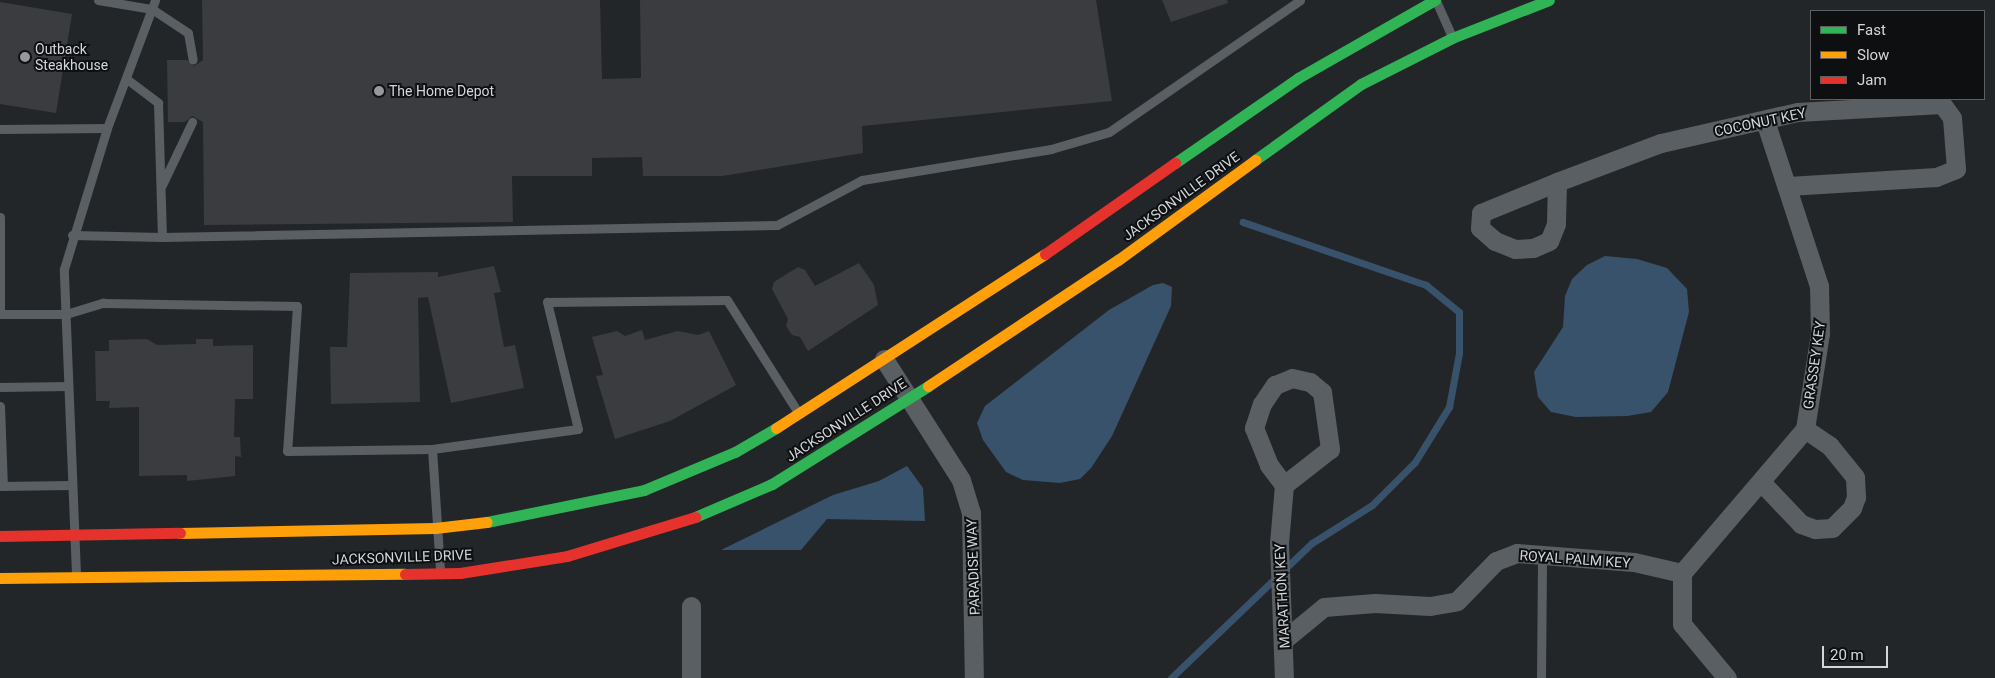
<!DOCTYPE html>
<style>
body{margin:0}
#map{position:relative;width:1995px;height:678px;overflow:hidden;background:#232629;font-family:Roboto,sans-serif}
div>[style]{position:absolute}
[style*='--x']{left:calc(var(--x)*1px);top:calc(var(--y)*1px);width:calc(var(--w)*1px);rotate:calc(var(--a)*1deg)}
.water>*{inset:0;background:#38526b}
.stream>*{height:7px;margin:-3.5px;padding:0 3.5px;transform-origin:3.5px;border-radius:3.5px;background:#38526b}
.building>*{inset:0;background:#3a3c3f}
.lane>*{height:9px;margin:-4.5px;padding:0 4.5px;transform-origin:4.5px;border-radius:4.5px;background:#5a5f64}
.street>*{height:19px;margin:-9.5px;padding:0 9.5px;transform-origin:9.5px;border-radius:9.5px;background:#5a5f64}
.fast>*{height:11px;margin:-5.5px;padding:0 5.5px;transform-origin:5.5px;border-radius:5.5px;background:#30b455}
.slow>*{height:11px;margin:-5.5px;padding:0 5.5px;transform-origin:5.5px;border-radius:5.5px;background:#ff9f0a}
.jam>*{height:11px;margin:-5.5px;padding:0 5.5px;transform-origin:5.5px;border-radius:5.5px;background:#e5322d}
.dots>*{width:14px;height:14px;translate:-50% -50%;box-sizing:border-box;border:2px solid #0d0f11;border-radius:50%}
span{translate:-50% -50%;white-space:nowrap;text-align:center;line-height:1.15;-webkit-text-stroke:4px #0d0f11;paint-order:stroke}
.poi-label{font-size:14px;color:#d4d7da}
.left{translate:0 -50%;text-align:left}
.street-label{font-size:14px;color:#d4d7da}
.legend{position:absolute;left:1810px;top:10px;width:175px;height:90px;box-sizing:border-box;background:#0d0f11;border:1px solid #5d5f61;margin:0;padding:6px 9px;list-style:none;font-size:15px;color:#d4d7da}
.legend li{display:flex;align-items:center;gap:10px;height:25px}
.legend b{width:25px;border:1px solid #5d5f61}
.scale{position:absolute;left:1822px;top:646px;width:66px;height:22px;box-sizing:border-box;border:2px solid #d4d7da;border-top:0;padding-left:6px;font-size:15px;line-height:18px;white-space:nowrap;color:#d4d7da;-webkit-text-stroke:4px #0d0f11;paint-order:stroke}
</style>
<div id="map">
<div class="water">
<div style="clip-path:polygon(1605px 256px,1637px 259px,1667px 268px,1687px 289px,1689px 312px,1668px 392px,1651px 412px,1627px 416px,1576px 417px,1551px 412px,1538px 397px,1534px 372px,1563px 327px,1565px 296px,1572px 279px,1587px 265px)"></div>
<div style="clip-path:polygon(1163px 283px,1172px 287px,1171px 306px,1112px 436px,1091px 468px,1080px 479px,1060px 483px,1023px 480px,1006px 472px,983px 440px,977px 423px,985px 406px,1109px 310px,1153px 285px)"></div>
<div style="clip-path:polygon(907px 466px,923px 488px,925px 521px,827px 519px,801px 550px,721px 550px,833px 495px,879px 481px)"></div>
</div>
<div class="stream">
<div style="--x:1171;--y:678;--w:195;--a:-43.8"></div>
<div style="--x:1312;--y:543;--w:71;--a:-32.3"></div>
<div style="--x:1372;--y:505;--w:61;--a:-45"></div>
<div style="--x:1415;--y:462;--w:65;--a:-58.3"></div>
<div style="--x:1449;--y:407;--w:55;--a:-79.5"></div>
<div style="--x:1459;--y:353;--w:41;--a:-90"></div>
<div style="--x:1459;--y:312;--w:43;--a:-140.7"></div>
<div style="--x:1426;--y:285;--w:194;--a:-161"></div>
</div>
<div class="building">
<div style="clip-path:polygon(202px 0,600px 0,602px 79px,641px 78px,640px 0,1096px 0,1112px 101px,862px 126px,863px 153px,722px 176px,643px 176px,642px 157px,592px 158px,592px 176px,512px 176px,513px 222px,204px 225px,203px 122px,192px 116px,185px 122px,168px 122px,167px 60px,187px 60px,194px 66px,203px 60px)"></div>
<div style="clip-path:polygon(1162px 0,1227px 0,1228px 3px,1171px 22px)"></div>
<div style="clip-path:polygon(0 2px,72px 14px,56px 113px,0 104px)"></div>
<div style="clip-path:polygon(859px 263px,874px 285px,878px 305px,808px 351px,800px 337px,792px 335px,786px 326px,788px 319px,772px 289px,774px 282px,798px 267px,805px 270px,815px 286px)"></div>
<div style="clip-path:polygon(494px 266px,501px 292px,494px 293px,504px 347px,515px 345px,524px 388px,451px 403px,428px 297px,418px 298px,420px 402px,331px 404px,330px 347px,347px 347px,350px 273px,438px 272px,438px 277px)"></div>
<div style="clip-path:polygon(642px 330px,645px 340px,678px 331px,698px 335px,709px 331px,736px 385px,670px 421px,615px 439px,596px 376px,603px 375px,592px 337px,617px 331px,625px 336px)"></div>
<div style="clip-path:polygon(147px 339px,157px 345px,196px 344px,196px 339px,213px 339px,213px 346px,253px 345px,253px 399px,235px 399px,234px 437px,240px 437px,241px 457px,235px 456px,235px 476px,187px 481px,187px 475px,139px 476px,139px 407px,109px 408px,110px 401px,96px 401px,95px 351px,109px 351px,109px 340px)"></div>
</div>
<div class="lane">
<div style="--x:98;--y:0;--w:55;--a:9.5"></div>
<div style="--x:152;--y:9;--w:43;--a:33.7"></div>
<div style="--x:188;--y:33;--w:27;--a:80"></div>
<div style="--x:1437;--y:3;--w:37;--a:66"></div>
<div style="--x:128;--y:80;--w:38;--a:37"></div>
<div style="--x:158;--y:103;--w:134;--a:88.3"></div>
<div style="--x:0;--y:129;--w:107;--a:-0.5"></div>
<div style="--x:162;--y:185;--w:70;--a:-64.5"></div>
<div style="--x:0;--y:217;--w:97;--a:90"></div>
<div style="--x:72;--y:235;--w:90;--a:1.3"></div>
<div style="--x:162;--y:237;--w:615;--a:-1.12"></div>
<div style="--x:777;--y:225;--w:96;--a:-27.9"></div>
<div style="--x:862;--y:180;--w:192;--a:-9.3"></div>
<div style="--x:1051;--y:149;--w:60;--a:-16.3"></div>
<div style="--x:1109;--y:132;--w:232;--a:-34.6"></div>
<div style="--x:1;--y:314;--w:65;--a:0"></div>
<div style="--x:66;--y:314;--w:39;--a:-17"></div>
<div style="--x:103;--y:303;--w:194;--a:0.9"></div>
<div style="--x:297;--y:306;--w:145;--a:93.9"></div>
<div style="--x:287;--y:451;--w:145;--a:-0.8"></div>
<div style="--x:432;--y:449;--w:147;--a:-7.8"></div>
<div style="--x:578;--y:429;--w:131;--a:-103.7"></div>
<div style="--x:547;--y:302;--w:180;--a:-0.6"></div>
<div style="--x:727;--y:300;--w:135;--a:57.7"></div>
<div style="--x:0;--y:387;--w:68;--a:-0.8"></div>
<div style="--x:0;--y:406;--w:80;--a:87.9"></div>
<div style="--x:432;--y:449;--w:122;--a:86.2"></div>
<div style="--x:0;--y:486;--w:71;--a:-0.8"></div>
<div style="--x:76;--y:574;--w:305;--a:-92.3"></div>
<div style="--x:64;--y:269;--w:147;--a:-73"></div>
<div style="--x:107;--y:128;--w:137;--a:-69.4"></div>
<div style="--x:1541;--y:678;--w:123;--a:-89.5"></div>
</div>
<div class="street">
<div style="--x:1557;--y:182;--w:42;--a:91.4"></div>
<div style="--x:1556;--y:224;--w:18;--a:112"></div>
<div style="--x:1549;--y:241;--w:17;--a:156"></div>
<div style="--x:1533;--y:248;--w:18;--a:177"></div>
<div style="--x:1515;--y:249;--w:22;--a:-158"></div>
<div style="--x:1495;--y:241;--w:20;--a:-139"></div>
<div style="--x:1480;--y:228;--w:15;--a:-86"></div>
<div style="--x:1481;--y:213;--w:82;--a:-22.2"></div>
<div style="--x:1557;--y:182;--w:111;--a:-20.6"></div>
<div style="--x:1661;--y:143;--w:139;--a:-12.8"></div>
<div style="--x:1797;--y:112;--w:145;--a:-3.2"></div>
<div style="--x:1942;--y:104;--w:17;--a:54"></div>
<div style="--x:1952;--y:118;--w:51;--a:85.5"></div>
<div style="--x:1956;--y:169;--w:22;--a:158"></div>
<div style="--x:1936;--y:177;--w:148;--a:176.5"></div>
<div style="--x:884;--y:359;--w:143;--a:57.5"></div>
<div style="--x:961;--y:480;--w:34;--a:73"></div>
<div style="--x:971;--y:513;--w:165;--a:89"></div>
<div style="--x:1762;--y:483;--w:57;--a:46.4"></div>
<div style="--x:1801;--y:524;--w:15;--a:20"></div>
<div style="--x:1815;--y:529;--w:17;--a:-3"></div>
<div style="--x:1832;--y:528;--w:28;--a:-45"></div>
<div style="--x:1852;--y:508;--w:12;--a:-70"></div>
<div style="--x:1856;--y:497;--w:20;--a:-93"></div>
<div style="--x:1855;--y:477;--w:40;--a:-129"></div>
<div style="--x:1830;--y:446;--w:30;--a:-146"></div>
<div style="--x:1284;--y:485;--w:25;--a:-127"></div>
<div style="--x:1269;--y:465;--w:40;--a:-112"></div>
<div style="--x:1254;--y:428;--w:25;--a:-72"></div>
<div style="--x:1262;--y:404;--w:23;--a:-56"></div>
<div style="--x:1275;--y:385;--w:18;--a:-22"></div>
<div style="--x:1292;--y:378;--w:18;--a:13"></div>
<div style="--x:1310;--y:382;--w:16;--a:40"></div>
<div style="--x:1322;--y:392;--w:58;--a:82"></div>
<div style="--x:1330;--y:449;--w:58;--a:142"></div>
<div style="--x:1284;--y:485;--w:58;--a:94.9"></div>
<div style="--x:1279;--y:543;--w:135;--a:87.9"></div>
<div style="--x:1285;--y:639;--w:50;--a:-39.4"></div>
<div style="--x:1324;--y:607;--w:51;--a:-4.5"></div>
<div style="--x:1375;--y:603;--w:55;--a:3.1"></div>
<div style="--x:1430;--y:606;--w:27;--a:-10"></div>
<div style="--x:1457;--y:601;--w:56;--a:-45.7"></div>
<div style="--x:1496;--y:561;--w:22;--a:-21"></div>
<div style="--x:1517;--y:553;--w:117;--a:4.4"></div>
<div style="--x:1634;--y:562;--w:49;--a:12.9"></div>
<div style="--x:691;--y:678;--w:72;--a:-90"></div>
<div style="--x:1727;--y:678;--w:70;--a:-129.8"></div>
<div style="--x:1682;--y:624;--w:51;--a:-90"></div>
<div style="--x:1682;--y:573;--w:189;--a:-49.5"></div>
<div style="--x:1805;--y:429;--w:97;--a:-81.1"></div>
<div style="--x:1820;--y:333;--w:47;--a:-91.2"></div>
<div style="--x:1819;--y:286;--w:174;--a:-108.1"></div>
</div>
<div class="fast">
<div style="--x:1255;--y:160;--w:130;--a:-35.6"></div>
<div style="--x:1361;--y:84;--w:102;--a:-26.8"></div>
<div style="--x:1452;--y:38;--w:104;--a:-21.4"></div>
<div style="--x:1175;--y:163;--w:150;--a:-34.6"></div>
<div style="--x:1298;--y:78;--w:158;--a:-29.7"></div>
<div style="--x:695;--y:517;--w:84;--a:-23.2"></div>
<div style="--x:772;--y:484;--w:184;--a:-32.1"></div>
<div style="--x:487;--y:522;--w:160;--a:-11.5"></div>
<div style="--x:644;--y:490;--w:99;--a:-22.7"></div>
<div style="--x:735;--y:452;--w:48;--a:-30.3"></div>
</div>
<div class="slow">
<div style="--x:928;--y:386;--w:228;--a:-33.6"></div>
<div style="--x:1118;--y:260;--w:170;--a:-36.1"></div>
<div style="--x:776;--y:428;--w:320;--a:-32.9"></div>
<div style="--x:180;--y:533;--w:255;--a:-1.1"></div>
<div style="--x:435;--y:528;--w:52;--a:-6.6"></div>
<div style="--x:0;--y:578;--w:405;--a:-0.6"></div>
</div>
<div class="jam">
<div style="--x:1045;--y:254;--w:159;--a:-35"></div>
<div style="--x:0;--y:536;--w:180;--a:-1"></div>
<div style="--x:405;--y:574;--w:55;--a:-1"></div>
<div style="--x:460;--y:573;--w:108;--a:-9"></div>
<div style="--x:567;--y:556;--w:134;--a:-16.9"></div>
</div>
<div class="dots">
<div style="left:25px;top:57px;background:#96999c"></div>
<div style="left:379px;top:91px;background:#96999c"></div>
</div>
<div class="poi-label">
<span class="left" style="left:35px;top:57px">Outback<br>Steakhouse</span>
<span class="left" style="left:389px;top:91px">The Home Depot</span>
</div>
<div class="street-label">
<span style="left:1760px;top:122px;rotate:-12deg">COCONUT KEY</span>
<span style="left:1181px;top:196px;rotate:-36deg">JACKSONVILLE DRIVE</span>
<span style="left:1814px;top:365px;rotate:-82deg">GRASSEY KEY</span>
<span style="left:846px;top:420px;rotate:-33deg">JACKSONVILLE DRIVE</span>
<span style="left:402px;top:557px;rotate:-2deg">JACKSONVILLE DRIVE</span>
<span style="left:1575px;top:559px;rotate:4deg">ROYAL PALM KEY</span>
<span style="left:973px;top:567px;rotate:-92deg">PARADISE WAY</span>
<span style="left:1282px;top:596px;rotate:-93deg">MARATHON KEY</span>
</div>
<ul class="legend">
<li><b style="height:6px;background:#30b455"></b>Fast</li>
<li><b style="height:6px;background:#ff9f0a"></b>Slow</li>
<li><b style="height:6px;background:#e5322d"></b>Jam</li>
</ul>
<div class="scale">20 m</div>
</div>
